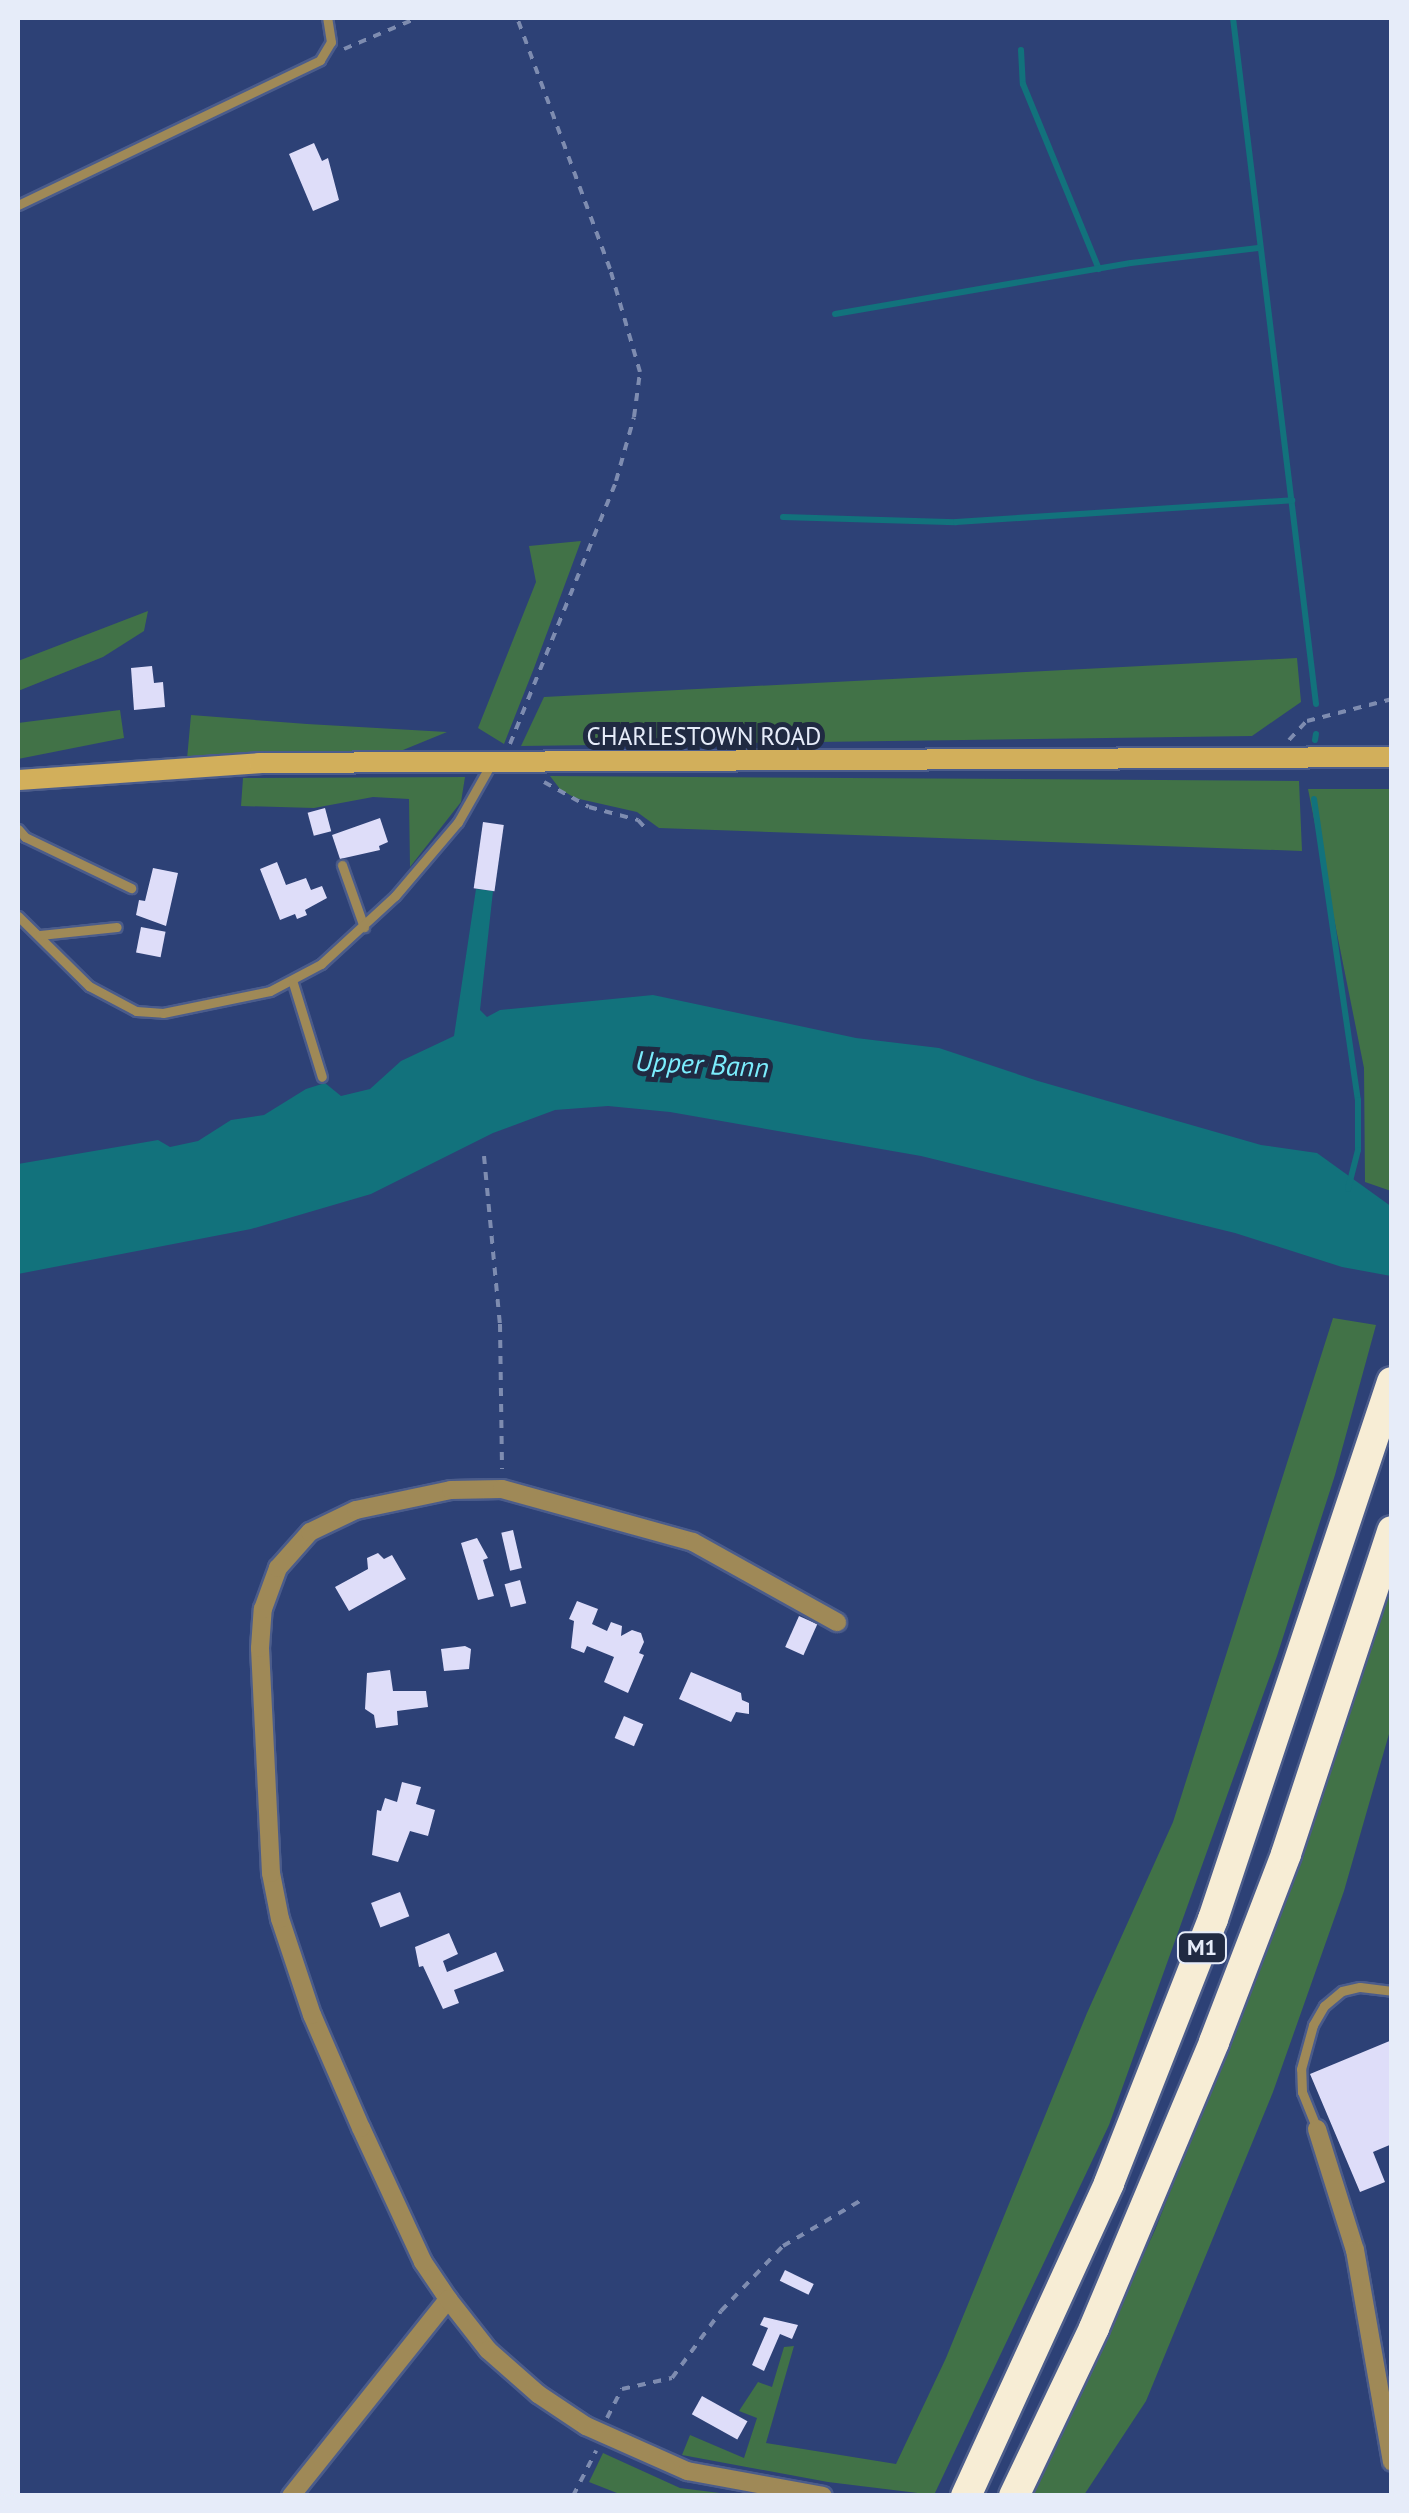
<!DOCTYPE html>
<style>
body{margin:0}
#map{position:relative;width:1409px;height:2513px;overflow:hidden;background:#2d4176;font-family:"PT Sans",sans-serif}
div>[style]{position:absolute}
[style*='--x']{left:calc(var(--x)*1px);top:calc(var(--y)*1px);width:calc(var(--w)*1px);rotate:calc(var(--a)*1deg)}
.green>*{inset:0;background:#417247}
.water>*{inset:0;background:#12727c}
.stream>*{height:6px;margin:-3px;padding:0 3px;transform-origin:3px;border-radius:3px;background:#12727c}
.building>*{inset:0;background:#deddf9;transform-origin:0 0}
.path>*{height:4px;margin-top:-2px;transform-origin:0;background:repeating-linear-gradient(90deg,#7e8cb0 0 8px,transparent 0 16px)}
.roads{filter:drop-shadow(2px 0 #4b5c8b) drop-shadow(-2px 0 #4b5c8b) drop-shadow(0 2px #4b5c8b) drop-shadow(0 -2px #4b5c8b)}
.lane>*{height:9px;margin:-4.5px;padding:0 4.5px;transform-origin:4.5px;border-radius:4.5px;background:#9f8957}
.street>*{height:18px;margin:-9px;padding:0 9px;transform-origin:9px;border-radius:9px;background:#9f8957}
.secondary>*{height:20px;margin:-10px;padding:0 10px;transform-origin:10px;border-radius:10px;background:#d2af5b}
.highway>*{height:30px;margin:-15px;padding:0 15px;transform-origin:15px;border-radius:15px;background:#f7edd5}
span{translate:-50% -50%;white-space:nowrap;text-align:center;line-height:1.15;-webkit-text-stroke:10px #202a42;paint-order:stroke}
.shield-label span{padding:2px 8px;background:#202a42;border:2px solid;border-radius:8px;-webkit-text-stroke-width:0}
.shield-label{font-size:22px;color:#e6ecf9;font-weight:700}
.street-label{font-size:25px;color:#e6ecf9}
.water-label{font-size:28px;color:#7bedfd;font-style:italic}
.frame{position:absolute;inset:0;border:20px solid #e6ecf9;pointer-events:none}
</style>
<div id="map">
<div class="green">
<div style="clip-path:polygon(581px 541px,534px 668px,504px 744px,478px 728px,536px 582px,529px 546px)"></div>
<div style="clip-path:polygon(148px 611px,144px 631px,103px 657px,18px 691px,18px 661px)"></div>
<div style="clip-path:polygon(1297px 658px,1301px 702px,1252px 736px,521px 746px,544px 697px)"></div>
<div style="clip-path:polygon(120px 710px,124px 738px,18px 759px,18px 723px)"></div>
<div style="clip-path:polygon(191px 715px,307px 724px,447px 732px,403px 750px,187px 759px)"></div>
<div style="clip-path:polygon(550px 776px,1299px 781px,1302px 851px,659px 828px,637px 812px,575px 798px,560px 789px)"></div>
<div style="clip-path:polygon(465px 777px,461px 802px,410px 867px,409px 799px,373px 797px,314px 808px,241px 806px,243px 778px)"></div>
<div style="clip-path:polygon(1308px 789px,1391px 789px,1391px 1191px,1365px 1182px,1364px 1068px)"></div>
<div style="clip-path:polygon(1333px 1318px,1376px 1325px,1335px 1475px,1277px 1656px,1109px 2125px,934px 2495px,828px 2482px,682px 2455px,690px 2435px,744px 2458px,757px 2418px,739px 2411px,758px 2382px,772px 2387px,784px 2347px,794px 2346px,766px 2443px,896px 2464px,946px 2358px,1087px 2013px,1173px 1822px)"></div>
<div style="clip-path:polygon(1391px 1586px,1391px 1727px,1344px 1891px,1273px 2092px,1146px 2401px,1084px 2495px,1030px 2496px,1155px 2230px,1260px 1962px)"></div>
<div style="clip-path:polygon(603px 2453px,680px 2488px,736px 2495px,622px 2495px,589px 2482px)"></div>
</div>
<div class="water">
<div style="clip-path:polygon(476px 889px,493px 891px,480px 1010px,487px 1017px,500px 1010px,653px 995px,856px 1038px,939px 1048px,1038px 1081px,1261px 1145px,1317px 1153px,1392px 1207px,1391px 1276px,1342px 1267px,1235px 1233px,921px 1156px,670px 1112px,608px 1106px,555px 1110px,493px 1133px,371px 1194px,251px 1229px,18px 1274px,18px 1164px,158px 1140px,170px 1147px,198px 1141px,231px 1120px,264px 1115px,306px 1089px,325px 1083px,341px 1096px,370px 1089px,401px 1061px,454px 1036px)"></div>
</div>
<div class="stream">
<div style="--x:1233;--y:18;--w:691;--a:83.1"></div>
<div style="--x:1021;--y:50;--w:34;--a:87"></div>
<div style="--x:1023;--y:84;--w:200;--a:67.7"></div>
<div style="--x:835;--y:314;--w:300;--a:-9.8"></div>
<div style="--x:1131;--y:263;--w:128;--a:-6.7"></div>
<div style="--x:783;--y:517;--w:173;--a:1.7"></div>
<div style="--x:956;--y:522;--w:337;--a:-3.7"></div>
<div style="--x:1315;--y:740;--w:6;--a:-81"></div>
<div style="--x:1314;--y:799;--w:304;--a:81.7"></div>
<div style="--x:1358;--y:1100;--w:50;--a:90"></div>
<div style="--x:1358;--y:1150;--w:40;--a:104.4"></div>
</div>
<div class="building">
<div style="clip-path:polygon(314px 143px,322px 161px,328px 158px,339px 200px,313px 211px,289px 154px)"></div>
<div style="clip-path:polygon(152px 666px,154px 683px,163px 682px,165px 707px,134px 710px,131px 668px)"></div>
<div style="left:325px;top:808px;width:24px;height:18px;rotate:75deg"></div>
<div style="clip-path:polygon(380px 818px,388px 842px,379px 846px,380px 850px,340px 859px,332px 835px)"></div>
<div style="left:483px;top:822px;width:21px;height:67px;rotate:8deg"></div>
<div style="clip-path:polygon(277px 862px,286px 885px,306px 878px,311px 890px,322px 886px,327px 898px,305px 910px,307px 915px,297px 919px,295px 914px,280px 920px,260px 869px)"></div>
<div style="clip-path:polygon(153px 868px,178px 873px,166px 926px,136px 915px,139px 900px,145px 901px)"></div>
<div style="left:141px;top:927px;width:25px;height:26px;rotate:11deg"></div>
<div style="left:513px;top:1530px;width:39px;height:12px;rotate:77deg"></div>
<div style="clip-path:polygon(477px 1538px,488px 1558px,483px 1560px,494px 1596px,478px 1600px,461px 1543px)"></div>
<div style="clip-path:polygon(378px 1553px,384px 1559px,392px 1555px,406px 1579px,349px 1611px,335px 1587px,368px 1569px,367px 1558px)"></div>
<div style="left:520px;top:1580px;width:24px;height:16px;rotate:75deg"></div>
<div style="clip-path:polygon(577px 1601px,598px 1609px,592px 1624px,607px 1631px,611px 1622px,622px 1626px,621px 1636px,632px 1630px,641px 1633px,644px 1642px,639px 1653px,644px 1655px,628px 1693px,604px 1682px,614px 1657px,587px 1646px,584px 1653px,571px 1648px,574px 1621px,569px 1619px)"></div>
<div style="left:799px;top:1616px;width:20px;height:34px;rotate:24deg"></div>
<div style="clip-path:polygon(465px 1646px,471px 1649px,469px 1669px,444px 1671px,441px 1649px)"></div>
<div style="clip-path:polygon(390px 1670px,393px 1691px,426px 1691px,428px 1707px,397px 1711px,398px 1725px,376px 1728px,374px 1715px,365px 1709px,367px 1673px)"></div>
<div style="clip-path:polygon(691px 1672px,741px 1693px,742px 1700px,749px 1703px,749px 1714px,736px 1712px,731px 1722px,679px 1699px)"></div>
<div style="left:624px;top:1716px;width:21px;height:24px;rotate:23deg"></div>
<div style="clip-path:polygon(402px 1782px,421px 1787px,416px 1804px,435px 1810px,428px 1836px,410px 1831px,398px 1862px,372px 1855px,377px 1810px,381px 1811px,385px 1798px,397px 1802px)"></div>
<div style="left:400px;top:1892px;width:26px;height:31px;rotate:69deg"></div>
<div style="clip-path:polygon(449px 1933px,458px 1954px,443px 1961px,447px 1972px,496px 1952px,504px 1971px,454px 1990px,459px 2003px,443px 2009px,423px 1966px,419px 1967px,415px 1947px)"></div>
<div style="clip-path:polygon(1392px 2040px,1392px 2144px,1373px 2152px,1385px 2182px,1360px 2192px,1310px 2074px)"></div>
<div style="left:785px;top:2270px;width:32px;height:12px;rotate:26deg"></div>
<div style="clip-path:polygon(764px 2317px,798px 2325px,792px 2339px,780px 2334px,764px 2371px,752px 2365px,768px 2328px,760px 2325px)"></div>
<div style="left:702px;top:2396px;width:52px;height:21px;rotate:29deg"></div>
</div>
<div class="path">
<div style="--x:344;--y:49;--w:79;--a:-23"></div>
<div style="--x:1289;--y:740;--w:26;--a:-47"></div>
<div style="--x:1307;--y:721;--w:88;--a:-14.5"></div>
<div style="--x:510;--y:744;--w:284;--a:-68"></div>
<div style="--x:616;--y:481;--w:66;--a:-74.3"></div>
<div style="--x:634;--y:417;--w:45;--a:-82.4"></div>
<div style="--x:640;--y:372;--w:107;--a:-106.2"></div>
<div style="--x:610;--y:269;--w:268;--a:-110.3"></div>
<div style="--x:544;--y:782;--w:51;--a:29.1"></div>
<div style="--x:589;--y:807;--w:51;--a:14.9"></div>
<div style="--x:638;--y:820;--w:12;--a:48"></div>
<div style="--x:484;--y:1156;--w:169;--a:84.6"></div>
<div style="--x:500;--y:1324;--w:145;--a:89.2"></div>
<div style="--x:607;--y:2418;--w:33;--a:-63"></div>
<div style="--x:622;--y:2389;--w:51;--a:-12.4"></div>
<div style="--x:672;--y:2378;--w:83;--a:-53.8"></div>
<div style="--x:721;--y:2311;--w:90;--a:-46.4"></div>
<div style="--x:783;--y:2246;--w:89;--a:-30.3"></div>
<div style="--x:573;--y:2496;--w:51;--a:-62.9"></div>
</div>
<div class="roads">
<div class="lane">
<div style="--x:18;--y:205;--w:335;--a:-25.6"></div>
<div style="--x:320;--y:60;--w:21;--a:-59"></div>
<div style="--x:331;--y:42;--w:24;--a:-99"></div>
<div style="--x:18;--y:829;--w:11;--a:49"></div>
<div style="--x:25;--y:837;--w:118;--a:25.7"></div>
<div style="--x:342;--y:865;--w:66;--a:70.5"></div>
<div style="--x:18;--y:916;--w:100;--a:44.6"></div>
<div style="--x:89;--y:986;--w:53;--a:28"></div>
<div style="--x:136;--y:1011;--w:27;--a:4"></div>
<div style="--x:163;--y:1013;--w:109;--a:-11.6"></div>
<div style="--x:270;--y:991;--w:58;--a:-27.9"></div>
<div style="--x:321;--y:964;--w:100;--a:-42.6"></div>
<div style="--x:395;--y:896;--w:97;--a:-49.6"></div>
<div style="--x:458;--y:822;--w:67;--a:-60.4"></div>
<div style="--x:40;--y:935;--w:77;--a:-5.9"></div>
<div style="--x:293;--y:983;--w:98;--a:72.9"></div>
<div style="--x:1317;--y:2129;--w:40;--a:-112"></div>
<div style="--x:1302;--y:2092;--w:23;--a:-92"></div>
<div style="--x:1301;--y:2069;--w:46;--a:-74.7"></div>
<div style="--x:1313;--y:2025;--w:22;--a:-60"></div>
<div style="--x:1324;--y:2006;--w:23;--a:-40"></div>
<div style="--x:1342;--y:1991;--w:18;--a:-13"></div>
<div style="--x:1360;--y:1987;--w:32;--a:7"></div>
</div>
<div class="street">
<div style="--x:1317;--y:2129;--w:127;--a:72.6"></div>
<div style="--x:1355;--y:2250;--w:215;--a:80.1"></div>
<div style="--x:448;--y:2299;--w:45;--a:-124"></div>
<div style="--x:423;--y:2262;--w:148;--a:-114.8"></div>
<div style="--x:361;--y:2128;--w:123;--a:-113.4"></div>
<div style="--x:312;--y:2015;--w:101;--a:-108.4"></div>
<div style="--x:280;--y:1919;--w:47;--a:-101.1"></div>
<div style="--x:271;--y:1873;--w:225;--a:-92.8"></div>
<div style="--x:260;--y:1648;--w:39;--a:-86"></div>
<div style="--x:263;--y:1609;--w:44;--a:-69.9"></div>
<div style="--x:278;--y:1568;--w:48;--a:-48.4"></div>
<div style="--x:310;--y:1532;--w:51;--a:-25.6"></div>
<div style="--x:356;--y:1510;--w:97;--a:-11.9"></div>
<div style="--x:451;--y:1490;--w:51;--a:-1.1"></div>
<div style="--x:502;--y:1489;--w:198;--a:15.5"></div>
<div style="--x:693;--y:1542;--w:165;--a:29.1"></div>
<div style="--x:291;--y:2496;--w:252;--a:-51.4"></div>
<div style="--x:448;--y:2299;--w:65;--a:51.9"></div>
<div style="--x:488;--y:2350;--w:67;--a:41.3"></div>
<div style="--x:538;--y:2394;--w:58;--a:33.7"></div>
<div style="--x:586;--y:2426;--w:111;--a:24"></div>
<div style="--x:687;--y:2471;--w:138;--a:10.4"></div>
</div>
<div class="secondary">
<div style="--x:18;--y:780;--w:242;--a:-4"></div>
<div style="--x:259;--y:763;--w:1133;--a:-0.3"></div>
</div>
<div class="highway">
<div style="--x:966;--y:2496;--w:344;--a:-65.4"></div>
<div style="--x:1109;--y:2183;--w:284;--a:-68.5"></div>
<div style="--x:1213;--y:1919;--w:566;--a:-71.57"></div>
<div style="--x:1014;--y:2496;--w:186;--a:-64.5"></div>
<div style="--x:1094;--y:2328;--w:310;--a:-67.2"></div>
<div style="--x:1214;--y:2042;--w:201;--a:-69"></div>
<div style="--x:1286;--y:1854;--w:340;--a:-71.8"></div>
</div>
</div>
<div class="shield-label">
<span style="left:1202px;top:1948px">M1</span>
</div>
<div class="street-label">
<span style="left:704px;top:736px">CHARLESTOWN ROAD</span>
</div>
<div class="water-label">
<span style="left:702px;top:1064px;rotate:3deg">Upper Bann</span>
</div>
<div class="frame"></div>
</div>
